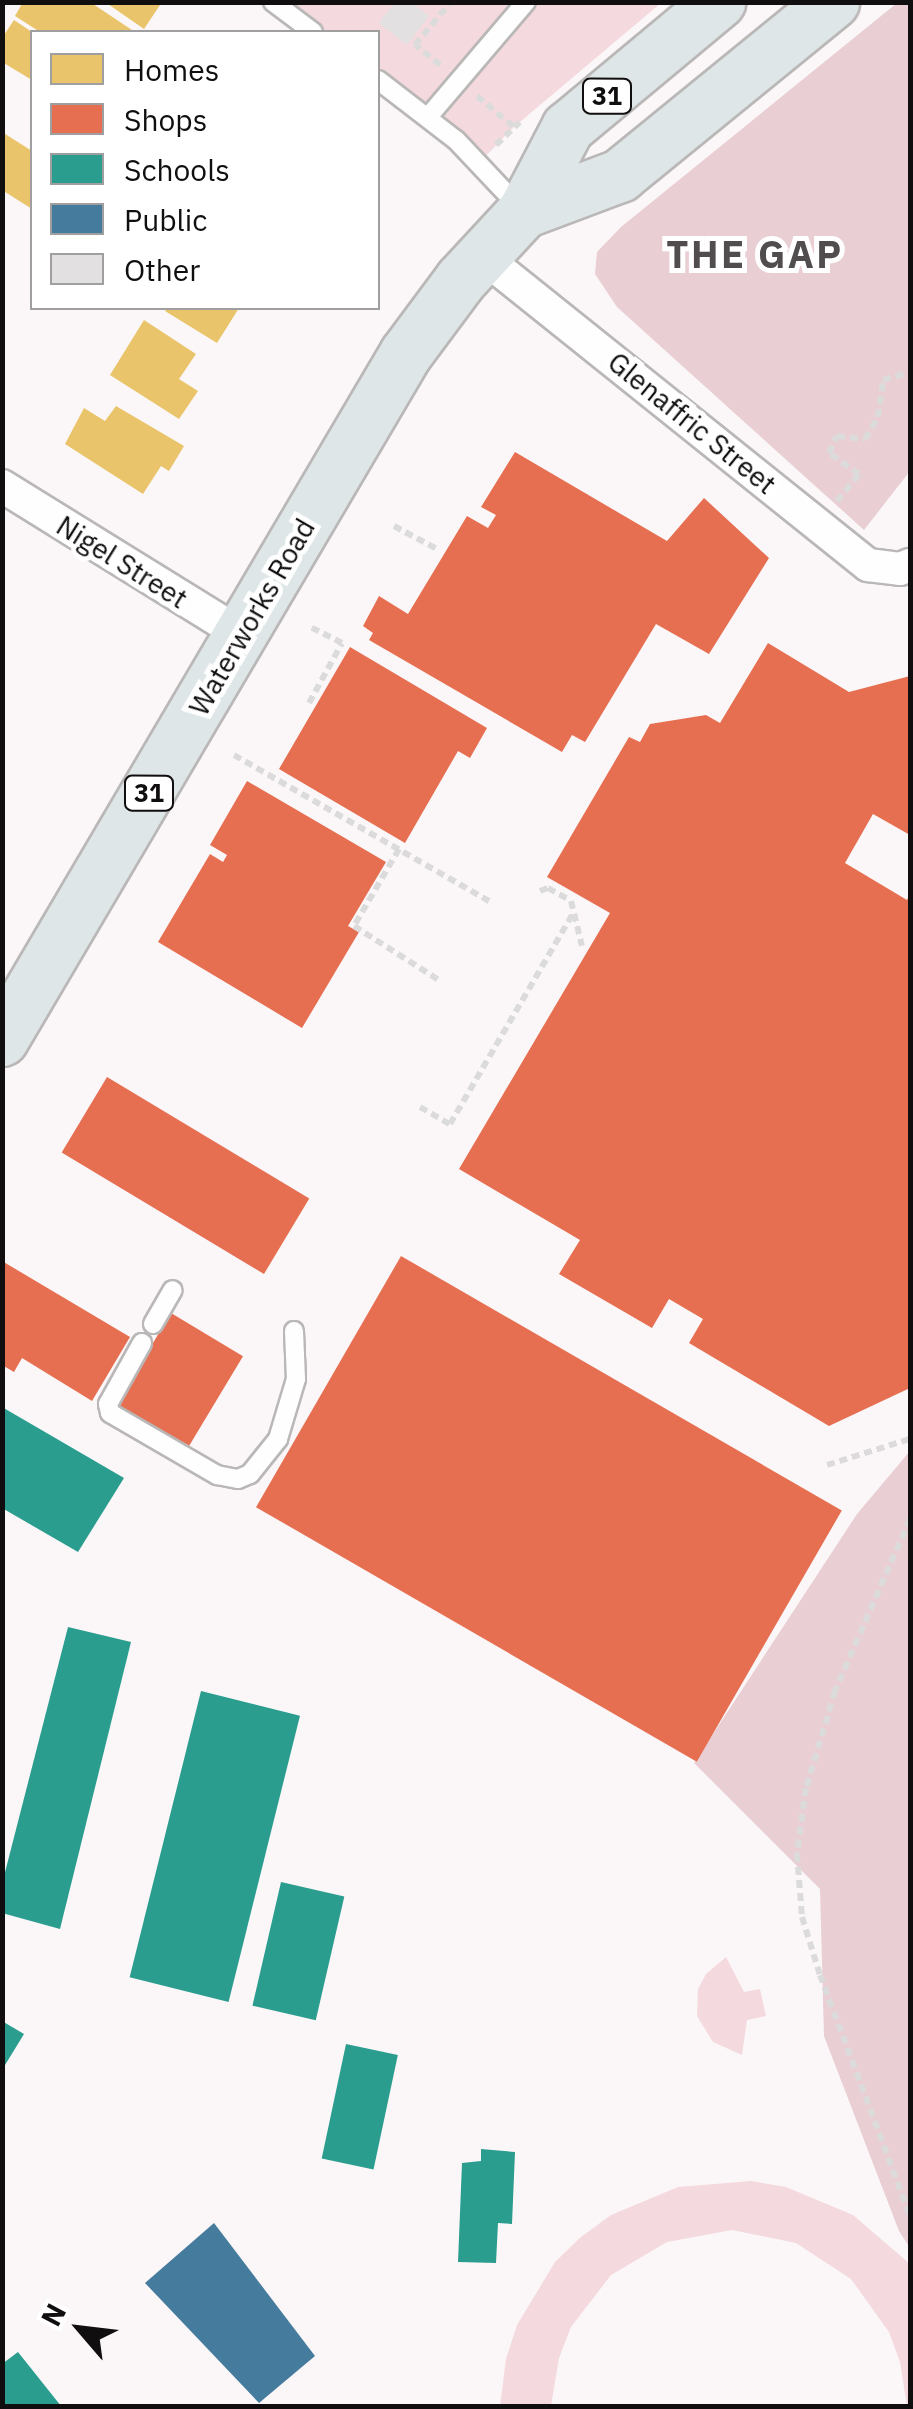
<!DOCTYPE html>
<style>
body{margin:0}
#map{position:relative;width:913px;height:2409px;overflow:hidden;background:#fbf7f8;font-family:"IBM Plex Sans",sans-serif}
div>[style]{position:absolute}
[style*='--x']{left:calc(var(--x)*1px);top:calc(var(--y)*1px);width:calc(var(--w)*1px);rotate:calc(var(--a)*1deg)}
.green>*{inset:0;background:#f4d9de}
.forest>*{inset:0;background:#e9ced3}
.homes>*{inset:0;background:#e9c46a}
.shops>*{inset:0;background:#e76f51;transform-origin:0 0}
.schools>*{inset:0;background:#2a9d8f;transform-origin:0 0}
.public>*{inset:0;background:#457b9d}
.building>*{inset:0;background:#e3e0e1}
.path>*{height:6px;margin-top:-3px;transform-origin:0;background:repeating-linear-gradient(90deg,#dcdbdb 0 8px,transparent 0 13px)}
.roads{filter:drop-shadow(2px 0 #bab7b7) drop-shadow(-2px 0 #bab7b7) drop-shadow(0 2px #bab7b7) drop-shadow(0 -2px #bab7b7)}
.service>*{height:18px;margin:-9px;padding:0 9px;transform-origin:9px;border-radius:9px;background:#fefefe}
.minor>*{height:32px;margin:-16px;padding:0 16px;transform-origin:16px;border-radius:16px;background:#fefefe}
.primary>*{height:52px;margin:-26px;padding:0 26px;transform-origin:26px;border-radius:26px;background:#dee6e7}
span{translate:-50% -50%;white-space:nowrap;text-align:center;line-height:1.15;-webkit-text-stroke:10px #fff;paint-order:stroke}
.shield-label span{padding:2px 8px;background:#fff;border:2px solid;border-radius:8px;-webkit-text-stroke-width:0}
.shield-label{font-size:25px;color:#100e0e;font-weight:700}
.street-label{font-size:28px;color:#100e0e}
.district-label{font-size:38px;color:#514c4d;font-weight:700;letter-spacing:2.5px}
.frame{position:absolute;inset:0;border:5px solid #100e0e;pointer-events:none}
.legend{position:absolute;left:30px;top:30px;width:350px;height:280px;box-sizing:border-box;background:#fff;border:2px solid #9f9f9f;margin:0;padding:12px 18px;list-style:none;font-size:30px;color:#100e0e}
.legend li{display:flex;align-items:center;gap:20px;height:50px}
.legend b{width:50px;border:2px solid #9f9f9f}
.north{position:absolute;left:30px;top:2279px;width:100px;height:100px;-webkit-text-stroke:8px #fff;paint-order:stroke;rotate:298deg;font-size:28px;font-weight:700;line-height:40px;text-align:center;color:#100e0e}
.north::after{content:'';display:block;margin:auto;width:35px;height:45px;background:#100e0e;clip-path:polygon(50% 0,100% 100%,50% 72%,0 100%)}
</style>
<div id="map">
<div class="green">
<div style="clip-path:polygon(272px 3px,661px 3px,514px 127px,479px 163px,378px 84px,378px 32px,311px 32px)"></div>
<div style="clip-path:polygon(726px 1957px,744px 1992px,760px 1989px,766px 2016px,747px 2020px,742px 2055px,713px 2042px,697px 2016px,698px 1989px,706px 1974px)"></div>
<div style="clip-path:polygon(751px 2181px,786px 2187px,853px 2215px,910px 2264px,910px 2406px,907px 2406px,900px 2362px,889px 2332px,851px 2279px,796px 2243px,732px 2230px,667px 2242px,611px 2275px,571px 2327px,559px 2358px,551px 2406px,500px 2406px,506px 2359px,517px 2325px,555px 2262px,581px 2237px,611px 2215px,678px 2187px)"></div>
</div>
<div class="forest">
<div style="clip-path:polygon(897px 3px,910px 3px,910px 471px,864px 530px,617px 307px,595px 274px,597px 252px,621px 227px)"></div>
<div style="clip-path:polygon(910px 1451px,910px 2248px,899px 2231px,824px 2036px,820px 1889px,694px 1763px,857px 1514px)"></div>
</div>
<div class="homes">
<div style="clip-path:polygon(23px 2px,90px 2px,135px 32px,40px 32px,15px 16px)"></div>
<div style="clip-path:polygon(105px 2px,162px 2px,144px 29px)"></div>
<div style="clip-path:polygon(14px 20px,32px 32px,32px 80px,2px 62px,2px 38px)"></div>
<div style="clip-path:polygon(2px 132px,32px 151px,32px 209px,2px 190px)"></div>
<div style="clip-path:polygon(168px 308px,239px 308px,217px 343px,165px 311px)"></div>
<div style="clip-path:polygon(144px 320px,196px 354px,179px 379px,198px 391px,179px 419px,110px 375px)"></div>
<div style="clip-path:polygon(116px 406px,184px 446px,169px 471px,161px 466px,143px 494px,65px 444px,84px 408px,105px 421px)"></div>
</div>
<div class="shops">
<div style="clip-path:polygon(515px 452px,667px 541px,704px 498px,769px 558px,709px 654px,656px 624px,585px 742px,572px 735px,562px 752px,369px 640px,373px 633px,363px 626px,379px 596px,408px 614px,467px 516px,488px 528px,496px 515px,481px 507px)"></div>
<div style="clip-path:polygon(768px 643px,849px 692px,910px 676px,910px 835px,873px 814px,845px 863px,907px 900px,910px 893px,910px 1388px,829px 1426px,689px 1343px,703px 1319px,669px 1299px,652px 1328px,559px 1274px,580px 1240px,459px 1169px,610px 913px,547px 877px,629px 737px,640px 742px,650px 724px,706px 715px,720px 723px)"></div>
<div style="clip-path:polygon(350px 647px,487px 728px,470px 758px,458px 751px,405px 843px,279px 769px)"></div>
<div style="clip-path:polygon(247px 781px,386px 862px,348px 926px,359px 932px,302px 1028px,158px 942px,210px 854px,223px 862px,227px 855px,210px 845px)"></div>
<div style="left:107px;top:1077px;width:236px;height:88px;rotate:31deg"></div>
<div style="left:401px;top:1256px;width:509px;height:290px;rotate:30deg"></div>
<div style="clip-path:polygon(2px 1261px,130px 1337px,92px 1401px,22px 1358px,14px 1372px,2px 1365px)"></div>
<div style="left:171px;top:1313px;width:84px;height:108px;rotate:31deg"></div>
</div>
<div class="schools">
<div style="clip-path:polygon(2px 1407px,124px 1478px,78px 1552px,2px 1508px)"></div>
<div style="clip-path:polygon(68px 1627px,131px 1642px,60px 1929px,2px 1913px,2px 1884px)"></div>
<div style="left:201px;top:1691px;width:102px;height:295px;rotate:14deg"></div>
<div style="left:281px;top:1882px;width:65px;height:127px;rotate:13deg"></div>
<div style="clip-path:polygon(2px 2021px,24px 2034px,2px 2070px)"></div>
<div style="left:346px;top:2044px;width:53px;height:117px;rotate:12deg"></div>
<div style="clip-path:polygon(481px 2149px,515px 2152px,512px 2224px,498px 2223px,496px 2263px,458px 2262px,462px 2163px,481px 2161px)"></div>
<div style="clip-path:polygon(18px 2352px,61px 2406px,2px 2406px,2px 2364px)"></div>
</div>
<div class="public">
<div style="clip-path:polygon(214px 2223px,315px 2356px,259px 2403px,145px 2283px)"></div>
</div>
<div class="building">
<div style="clip-path:polygon(395px 2px,411px 2px,429px 16px,407px 45px,379px 23px)"></div>
</div>
<div class="path">
<div style="--x:440;--y:65;--w:32;--a:-141"></div>
<div style="--x:415;--y:45;--w:56;--a:-50.1"></div>
<div style="--x:477;--y:96;--w:48;--a:40"></div>
<div style="--x:496;--y:145;--w:33;--a:-44"></div>
<div style="--x:837;--y:501;--w:35;--a:-51"></div>
<div style="--x:859;--y:474;--w:37;--a:-145"></div>
<div style="--x:829;--y:453;--w:19;--a:-65"></div>
<div style="--x:837;--y:436;--w:28;--a:6"></div>
<div style="--x:865;--y:439;--w:26;--a:-59"></div>
<div style="--x:878;--y:417;--w:37;--a:-82"></div>
<div style="--x:883;--y:380;--w:28;--a:-17"></div>
<div style="--x:394;--y:526;--w:49;--a:28.1"></div>
<div style="--x:309;--y:703;--w:68;--a:-61.2"></div>
<div style="--x:342;--y:643;--w:34;--a:-153"></div>
<div style="--x:234;--y:755;--w:296;--a:29.8"></div>
<div style="--x:399;--y:849;--w:89;--a:120.3"></div>
<div style="--x:354;--y:926;--w:104;--a:32.5"></div>
<div style="--x:540;--y:891;--w:9;--a:-21"></div>
<div style="--x:548;--y:888;--w:26;--a:29"></div>
<div style="--x:571;--y:901;--w:46;--a:76.3"></div>
<div style="--x:420;--y:1107;--w:34;--a:30"></div>
<div style="--x:450;--y:1124;--w:246;--a:-59.7"></div>
<div style="--x:827;--y:1465;--w:87;--a:-17.4"></div>
<div style="--x:910;--y:1519;--w:188;--a:113.6"></div>
<div style="--x:835;--y:1691;--w:101;--a:106.6"></div>
<div style="--x:806;--y:1788;--w:67;--a:97.8"></div>
<div style="--x:797;--y:1854;--w:63;--a:85.5"></div>
<div style="--x:802;--y:1917;--w:61;--a:72.8"></div>
<div style="--x:820;--y:1975;--w:257;--a:69.5"></div>
</div>
<div class="roads">
<div class="service">
<div style="--x:273;--y:2;--w:50;--a:36.9"></div>
<div style="--x:378;--y:80;--w:98;--a:37.6"></div>
<div style="--x:456;--y:140;--w:93;--a:46.7"></div>
<div style="--x:428;--y:117;--w:151;--a:-49.6"></div>
<div style="--x:153;--y:1324;--w:39;--a:-60"></div>
<div style="--x:142;--y:1343;--w:70;--a:119.1"></div>
<div style="--x:108;--y:1404;--w:9;--a:77"></div>
<div style="--x:110;--y:1413;--w:124;--a:30.1"></div>
<div style="--x:217;--y:1475;--w:21;--a:11"></div>
<div style="--x:238;--y:1479;--w:13;--a:-23"></div>
<div style="--x:250;--y:1474;--w:45;--a:-51.3"></div>
<div style="--x:278;--y:1439;--w:63;--a:-73.3"></div>
<div style="--x:296;--y:1379;--w:48;--a:-92.4"></div>
</div>
<div class="minor">
<div style="--x:481;--y:255;--w:496;--a:38.7"></div>
<div style="--x:868;--y:565;--w:32;--a:7"></div>
<div style="--x:900;--y:569;--w:11;--a:-22"></div>
<div style="--x:2;--y:486;--w:282;--a:31.8"></div>
</div>
<div class="primary">
<div style="--x:524;--y:212;--w:103;--a:-20.6"></div>
<div style="--x:620;--y:176;--w:275;--a:-39.2"></div>
<div style="--x:2;--y:1040;--w:796;--a:-59.51"></div>
<div style="--x:406;--y:354;--w:92;--a:-53.4"></div>
<div style="--x:461;--y:280;--w:93;--a:-47.2"></div>
<div style="--x:524;--y:212;--w:95;--a:-62.4"></div>
<div style="--x:568;--y:128;--w:197;--a:-39.8"></div>
</div>
</div>
<div class="shield-label">
<span style="left:607px;top:96px">31</span>
<span style="left:149px;top:793px">31</span>
</div>
<div class="street-label">
<span style="left:692px;top:423px;rotate:39deg">Glenaffric Street</span>
<span style="left:122px;top:562px;rotate:32deg">Nigel Street</span>
<span style="left:252px;top:617px;rotate:-60deg">Waterworks Road</span>
</div>
<div class="district-label">
<span style="left:755px;top:254px">THE GAP</span>
</div>
<div class="frame"></div>
<ul class="legend">
<li><b style="height:28px;background:#e9c46a"></b>Homes</li>
<li><b style="height:28px;background:#e76f51"></b>Shops</li>
<li><b style="height:28px;background:#2a9d8f"></b>Schools</li>
<li><b style="height:28px;background:#457b9d"></b>Public</li>
<li><b style="height:28px;background:#e3e0e1"></b>Other</li>
</ul>
<div class="north">N</div>
</div>
